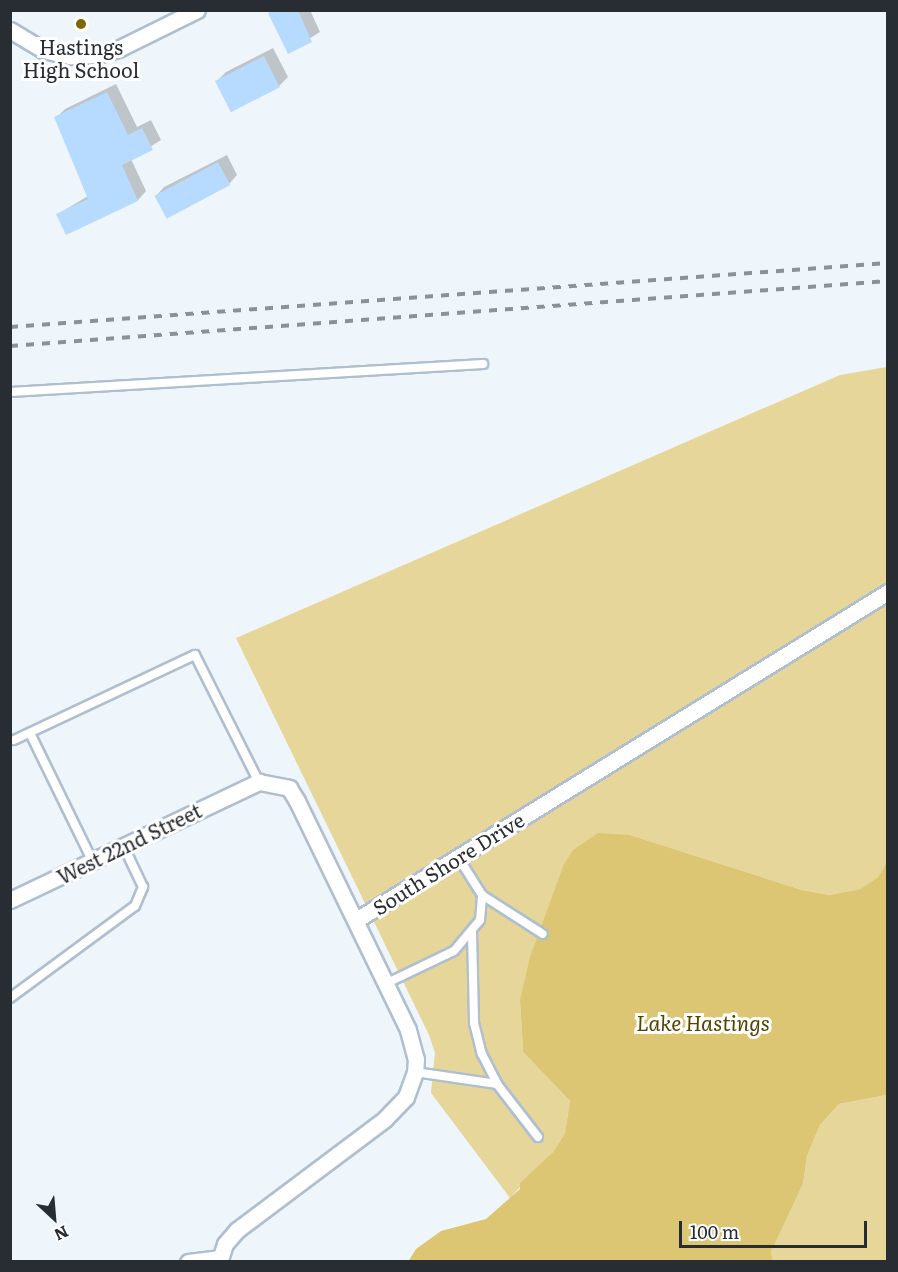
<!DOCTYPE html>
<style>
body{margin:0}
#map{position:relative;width:898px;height:1272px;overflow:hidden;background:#eef5fb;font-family:Literata,serif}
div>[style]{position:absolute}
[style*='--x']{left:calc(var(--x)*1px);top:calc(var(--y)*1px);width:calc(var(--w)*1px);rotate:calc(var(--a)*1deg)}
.green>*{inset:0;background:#e7d699}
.water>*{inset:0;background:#ddc673}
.shadow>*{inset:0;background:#0003}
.building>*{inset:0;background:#b6dbff;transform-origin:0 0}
.roads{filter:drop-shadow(2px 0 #b0bfcf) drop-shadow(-2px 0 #b0bfcf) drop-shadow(0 2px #b0bfcf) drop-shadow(0 -2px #b0bfcf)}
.service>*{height:8px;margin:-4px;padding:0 4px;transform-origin:4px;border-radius:4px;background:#fff}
.minor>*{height:15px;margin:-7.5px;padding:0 7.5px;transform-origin:7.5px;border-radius:7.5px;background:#fff}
.rail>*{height:4px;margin-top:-2px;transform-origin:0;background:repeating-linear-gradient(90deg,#8a9197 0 8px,transparent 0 16px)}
.dots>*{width:16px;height:16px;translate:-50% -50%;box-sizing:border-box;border:3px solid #fff;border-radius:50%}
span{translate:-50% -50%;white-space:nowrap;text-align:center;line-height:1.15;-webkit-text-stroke:6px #fff;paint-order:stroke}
.poi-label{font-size:20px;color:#272d33}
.street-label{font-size:20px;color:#272d33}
.water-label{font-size:21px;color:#544400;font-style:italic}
.frame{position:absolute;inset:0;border:12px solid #272d33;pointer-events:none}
.north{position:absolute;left:24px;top:1188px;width:60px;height:60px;-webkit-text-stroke:4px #fff;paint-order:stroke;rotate:154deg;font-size:16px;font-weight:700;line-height:24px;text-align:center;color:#272d33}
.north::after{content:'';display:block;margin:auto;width:21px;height:27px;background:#272d33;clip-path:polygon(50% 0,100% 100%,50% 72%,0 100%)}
.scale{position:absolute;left:679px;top:1221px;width:188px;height:27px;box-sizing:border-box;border:3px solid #272d33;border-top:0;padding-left:8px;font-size:18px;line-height:21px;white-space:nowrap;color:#272d33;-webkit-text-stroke:4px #fff;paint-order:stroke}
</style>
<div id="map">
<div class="green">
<div style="clip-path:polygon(887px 367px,887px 862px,878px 877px,860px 889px,830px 895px,802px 890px,630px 835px,520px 1000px,523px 1052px,570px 1101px,565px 1133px,553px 1152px,510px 1198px,431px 1093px,435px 1053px,429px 1035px,236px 638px,840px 375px)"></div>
<div style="clip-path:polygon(887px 1095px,887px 1261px,773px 1261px,771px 1252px,803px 1184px,807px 1156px,820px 1125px,839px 1104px)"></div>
</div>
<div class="water">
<div style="clip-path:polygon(598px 833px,630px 835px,802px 890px,830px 895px,860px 889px,878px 877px,887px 862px,887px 1095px,839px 1104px,820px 1125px,807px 1156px,803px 1184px,771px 1252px,773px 1261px,408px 1262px,416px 1249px,441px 1231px,486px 1219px,520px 1189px,520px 1183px,553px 1152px,565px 1133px,570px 1101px,523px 1052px,520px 1000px,530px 957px,564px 864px,573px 850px)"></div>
</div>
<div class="shadow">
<div style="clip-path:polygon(273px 10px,310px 10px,320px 32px,288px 52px)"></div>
<div style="clip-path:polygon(273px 48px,288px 77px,279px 86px,217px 81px,226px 72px)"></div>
<div style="clip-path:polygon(116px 84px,137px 127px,151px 120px,161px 140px,131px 159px,146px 191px,138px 200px,67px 233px,58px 214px,88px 196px,56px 118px,65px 109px)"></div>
<div style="clip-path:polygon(227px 155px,237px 175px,229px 184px,156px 196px,164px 187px)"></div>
</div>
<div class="building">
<div style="clip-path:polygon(274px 10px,298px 10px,312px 42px,288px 54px,268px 13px)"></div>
<div style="left:264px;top:56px;width:35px;height:55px;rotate:63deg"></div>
<div style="clip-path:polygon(107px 92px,128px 135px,142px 128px,153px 150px,122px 165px,138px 201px,66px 235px,56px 214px,88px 199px,54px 117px)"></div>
<div style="left:218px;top:162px;width:26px;height:72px;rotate:62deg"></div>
</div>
<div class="roads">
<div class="service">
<div style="--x:10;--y:392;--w:474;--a:-3.4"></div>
<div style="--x:30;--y:733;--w:141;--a:64"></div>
<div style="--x:14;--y:740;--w:200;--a:-25.2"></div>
<div style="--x:195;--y:655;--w:142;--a:63.3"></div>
<div style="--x:482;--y:895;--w:72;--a:32.6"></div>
<div style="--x:472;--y:932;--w:91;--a:88.7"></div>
<div style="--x:474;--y:1023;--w:32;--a:76"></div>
<div style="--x:482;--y:1054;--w:34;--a:63"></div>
<div style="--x:385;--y:984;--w:76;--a:-25.6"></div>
<div style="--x:454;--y:951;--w:40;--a:-50"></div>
<div style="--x:480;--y:920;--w:25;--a:-85"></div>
<div style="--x:482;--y:895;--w:45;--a:-122.3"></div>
<div style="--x:10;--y:998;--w:155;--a:-36.4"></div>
<div style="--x:135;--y:906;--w:21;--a:-67"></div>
<div style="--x:143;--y:887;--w:47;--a:-115.5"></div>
<div style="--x:415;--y:1072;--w:83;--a:8.3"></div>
<div style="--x:497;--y:1084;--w:67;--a:52.3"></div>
</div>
<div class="minor">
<div style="--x:10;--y:30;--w:39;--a:31"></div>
<div style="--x:43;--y:50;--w:28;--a:13"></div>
<div style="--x:70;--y:56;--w:27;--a:-2"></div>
<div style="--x:97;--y:55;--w:22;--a:-16"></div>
<div style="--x:118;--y:49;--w:88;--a:-26.3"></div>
<div style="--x:10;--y:900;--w:276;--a:-25.4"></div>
<div style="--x:259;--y:782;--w:31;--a:11"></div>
<div style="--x:289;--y:788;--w:15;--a:58"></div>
<div style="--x:297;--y:801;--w:254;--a:64.1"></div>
<div style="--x:408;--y:1030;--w:30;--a:75"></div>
<div style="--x:416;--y:1059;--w:13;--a:94"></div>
<div style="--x:415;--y:1072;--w:27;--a:110"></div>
<div style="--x:406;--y:1097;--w:30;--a:134"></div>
<div style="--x:385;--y:1119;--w:185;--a:143.1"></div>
<div style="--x:237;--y:1230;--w:18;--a:131"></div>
<div style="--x:225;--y:1244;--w:19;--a:108"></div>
<div style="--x:356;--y:920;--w:625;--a:-31.66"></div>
<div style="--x:188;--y:1262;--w:31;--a:-7"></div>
</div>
</div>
<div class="rail">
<div style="--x:10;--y:327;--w:880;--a:-4.17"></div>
<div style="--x:10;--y:346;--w:880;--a:-4.23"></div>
</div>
<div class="dots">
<div style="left:81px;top:24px;background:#7f6800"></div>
</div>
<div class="poi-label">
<span style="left:81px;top:58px">Hastings<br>High School</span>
</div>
<div class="street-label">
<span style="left:129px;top:843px;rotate:-26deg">West 22nd Street</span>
<span style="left:448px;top:863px;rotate:-32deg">South Shore Drive</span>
</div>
<div class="water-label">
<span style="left:703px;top:1022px">Lake Hastings</span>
</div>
<div class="frame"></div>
<div class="north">N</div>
<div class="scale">100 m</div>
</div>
